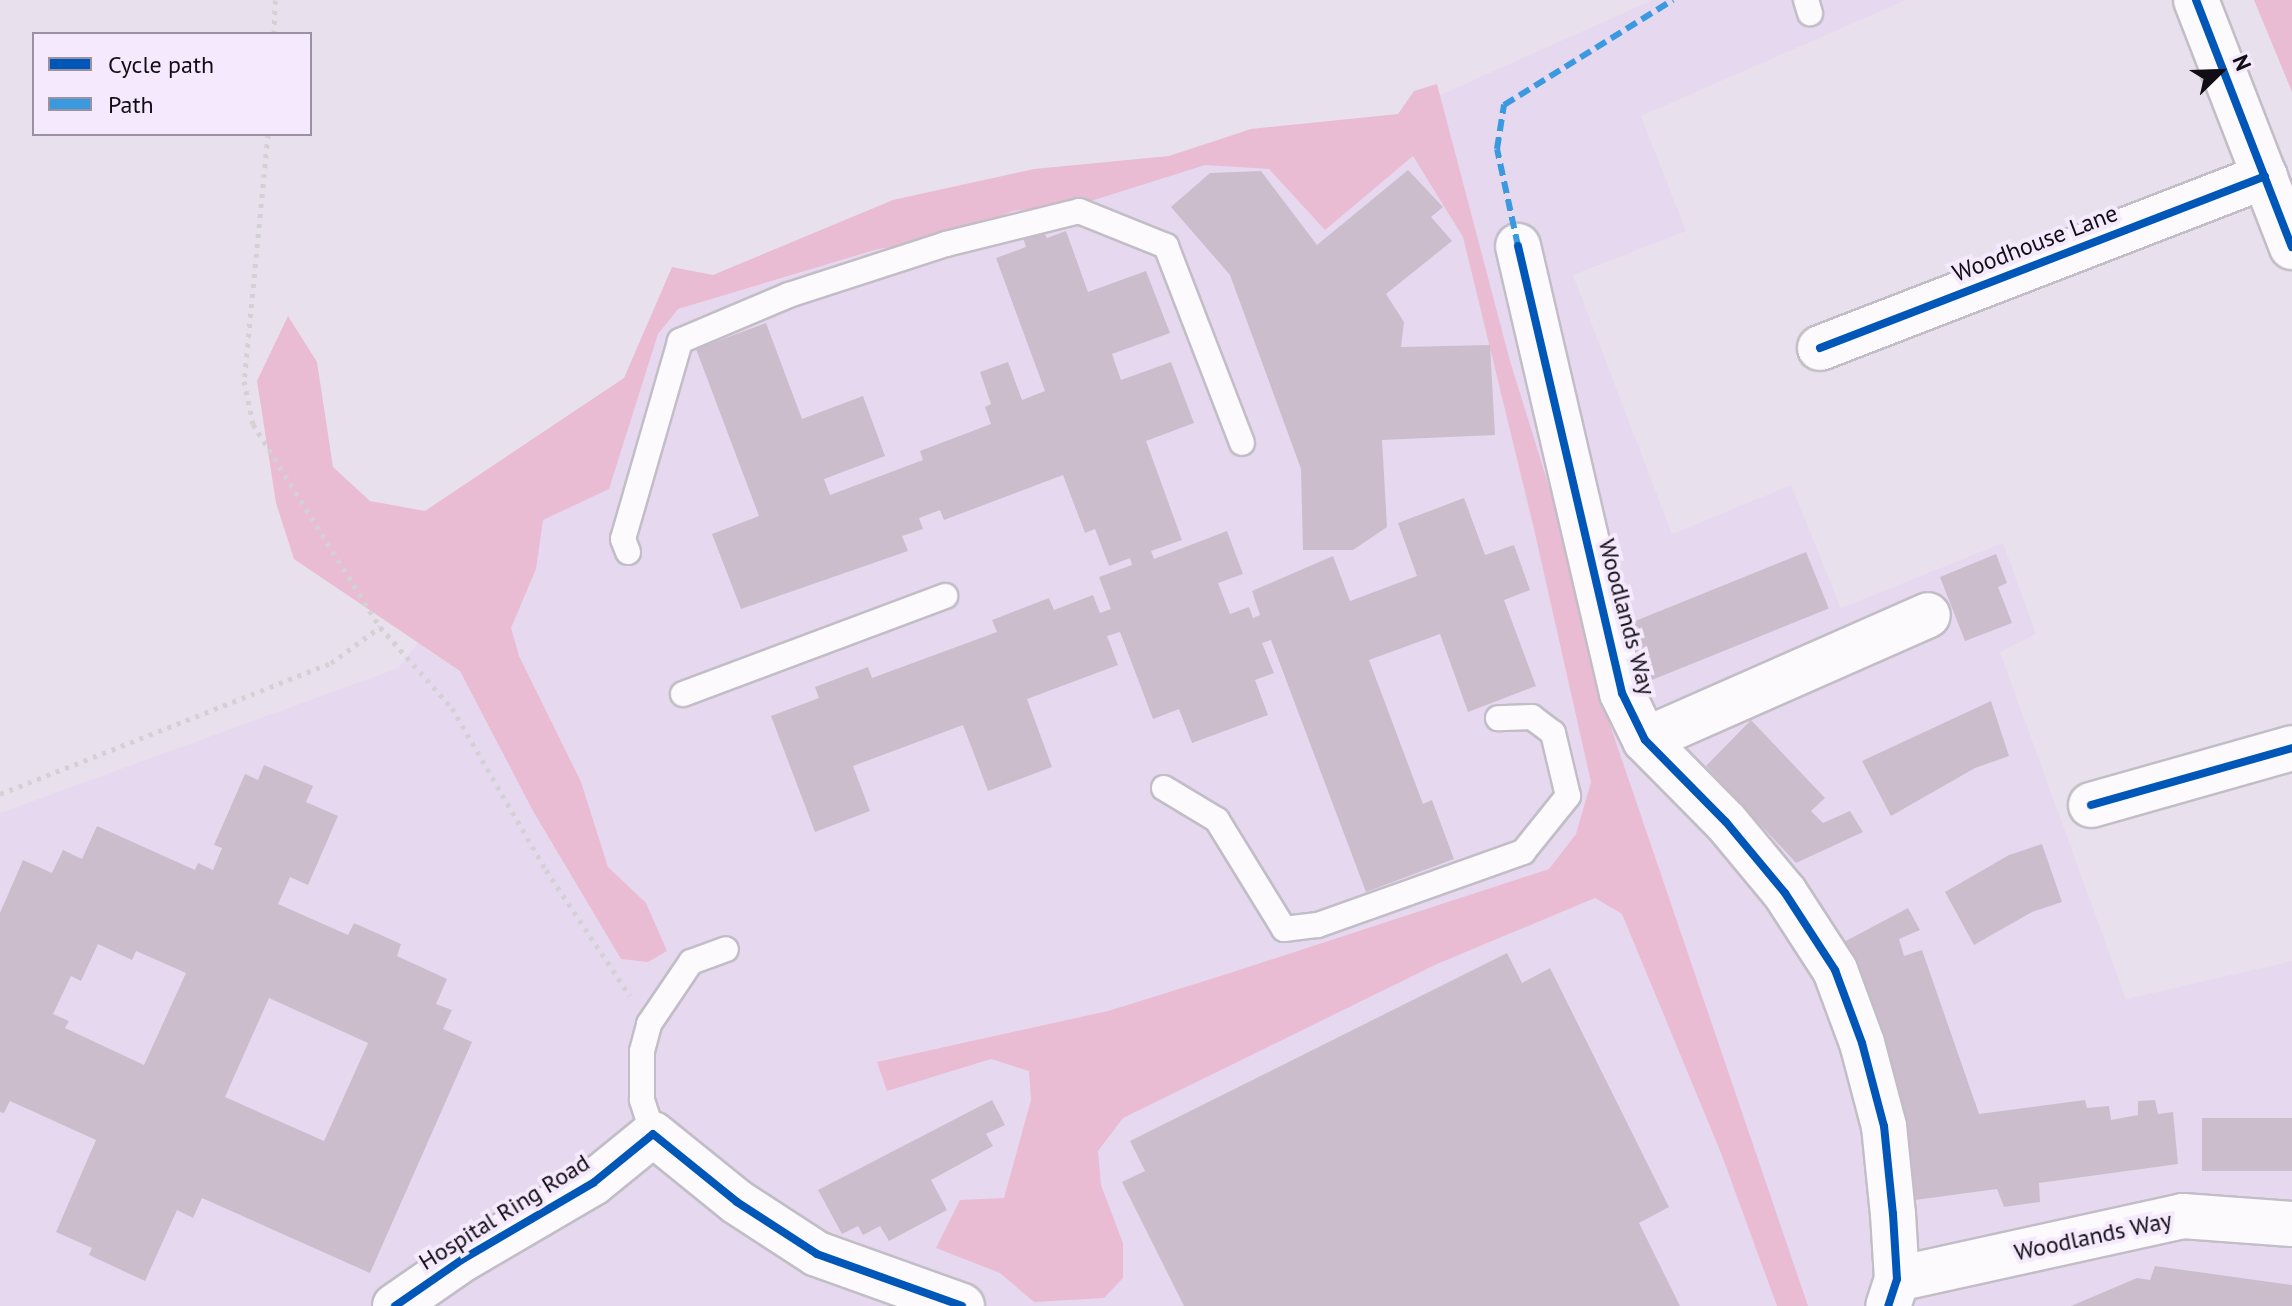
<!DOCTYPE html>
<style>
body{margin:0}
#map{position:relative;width:2292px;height:1306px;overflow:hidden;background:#e8e1ed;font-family:"PT Sans",sans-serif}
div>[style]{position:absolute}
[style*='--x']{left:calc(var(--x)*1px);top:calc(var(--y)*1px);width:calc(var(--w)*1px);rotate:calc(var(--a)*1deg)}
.built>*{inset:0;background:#e6d9ef}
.green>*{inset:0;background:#e9bcd4}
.building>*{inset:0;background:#ccbdcd;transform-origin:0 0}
.path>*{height:5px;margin-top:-2.5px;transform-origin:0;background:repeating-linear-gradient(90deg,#d4d1d5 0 4px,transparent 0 10px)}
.roads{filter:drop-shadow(2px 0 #c2bdc6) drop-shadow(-2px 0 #c2bdc6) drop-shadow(0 2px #c2bdc6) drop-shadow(0 -2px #c2bdc6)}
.lane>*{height:24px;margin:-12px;padding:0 12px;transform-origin:12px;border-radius:12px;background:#fcfafc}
.street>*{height:44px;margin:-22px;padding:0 22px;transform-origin:22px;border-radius:22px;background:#fcfafc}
.quiet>*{height:6px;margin-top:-3px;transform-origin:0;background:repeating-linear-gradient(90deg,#3a99df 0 12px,transparent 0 18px)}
.cycleway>*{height:8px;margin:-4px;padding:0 4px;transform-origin:4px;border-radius:4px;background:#0057b8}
span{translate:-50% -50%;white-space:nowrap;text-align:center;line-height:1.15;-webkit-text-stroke:8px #f5eafd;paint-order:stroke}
.street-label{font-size:24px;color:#120d15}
.legend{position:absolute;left:32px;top:32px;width:280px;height:104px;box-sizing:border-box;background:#f5eafd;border:2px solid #9a92a0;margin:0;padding:10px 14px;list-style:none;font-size:24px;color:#120d15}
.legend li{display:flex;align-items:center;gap:16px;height:40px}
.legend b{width:40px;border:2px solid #9a92a0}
.north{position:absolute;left:2180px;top:32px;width:80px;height:80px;-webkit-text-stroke:6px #f5eafd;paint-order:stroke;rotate:67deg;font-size:22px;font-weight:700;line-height:32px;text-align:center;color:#120d15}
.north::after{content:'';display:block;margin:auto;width:28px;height:36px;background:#120d15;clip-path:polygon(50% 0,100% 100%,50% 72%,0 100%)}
</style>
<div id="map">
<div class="built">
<div style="clip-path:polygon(1652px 0,1906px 0,1641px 116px,1686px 231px,1573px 275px,1672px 534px,1791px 485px,1841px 608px,2003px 543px,2036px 634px,2000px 652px,2126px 999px,2292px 961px,2292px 1306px,0 1306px,0 813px,398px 668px,624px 378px,645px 329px,713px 275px,1398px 114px)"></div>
</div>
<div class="green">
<div style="clip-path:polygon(2254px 0,2292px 0,2292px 92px)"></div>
<div style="clip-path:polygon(1437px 84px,1510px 361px,1573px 564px,1606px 713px,1808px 1306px,1777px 1306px,1721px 1153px,1622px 914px,1595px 898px,1437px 964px,1123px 1118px,1098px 1151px,1101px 1185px,1123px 1243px,1123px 1278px,1104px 1298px,1034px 1302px,1000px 1273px,936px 1248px,960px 1200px,1004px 1198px,1031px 1100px,1029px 1071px,991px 1059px,887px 1091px,877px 1062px,1108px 1011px,1227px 974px,1549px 869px,1576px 834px,1591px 782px,1534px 529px,1463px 237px,1413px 156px,1325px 230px,1269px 169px,1205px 165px,1091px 201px,1013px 211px,947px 239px,878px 249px,678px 309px,658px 334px,609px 489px,543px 520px,536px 569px,511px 628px,519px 656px,581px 782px,608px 867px,646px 903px,667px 951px,648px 962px,621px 959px,533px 811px,460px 671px,294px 559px,276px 503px,257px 381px,288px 316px,317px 362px,333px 467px,370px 501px,425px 511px,624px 378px,672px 267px,713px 275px,893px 200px,1034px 169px,1169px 156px,1251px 129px,1398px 114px,1414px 91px)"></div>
</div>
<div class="building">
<div style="clip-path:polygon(1408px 170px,1443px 207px,1431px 217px,1452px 241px,1386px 294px,1404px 322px,1401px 347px,1490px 345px,1495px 435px,1382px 440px,1387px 527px,1353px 550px,1303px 550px,1301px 469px,1230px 275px,1171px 207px,1210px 173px,1261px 171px,1317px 245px)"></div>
<div style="clip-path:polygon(1043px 231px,1047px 238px,1066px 231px,1088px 292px,1146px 271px,1170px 333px,1112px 354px,1121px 380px,1171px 362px,1194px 423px,1146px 441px,1182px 540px,1151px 551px,1154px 559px,1227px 531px,1243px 574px,1218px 583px,1230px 614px,1249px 607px,1253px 618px,1260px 615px,1252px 591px,1333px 556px,1350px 601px,1417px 576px,1398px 523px,1464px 498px,1485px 555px,1514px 545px,1530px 590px,1504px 600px,1536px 686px,1468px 712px,1440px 634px,1369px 660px,1423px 804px,1432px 800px,1454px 859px,1366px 892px,1271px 640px,1262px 643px,1274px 673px,1255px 680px,1268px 715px,1192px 743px,1179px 709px,1153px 719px,1120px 632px,1107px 636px,1118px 665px,1027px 699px,1052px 767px,988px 791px,963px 725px,853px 766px,870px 811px,815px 832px,771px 716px,819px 698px,815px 687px,868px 667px,872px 678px,997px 632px,992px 620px,1049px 598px,1054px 610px,1093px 595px,1100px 613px,1111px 609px,1099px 577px,1132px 565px,1130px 558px,1109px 566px,1095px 529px,1085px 533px,1063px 475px,944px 520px,940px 510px,919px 518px,923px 529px,902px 536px,908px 551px,741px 609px,712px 534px,759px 516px,696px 349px,766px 323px,802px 419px,863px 396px,885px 456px,824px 479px,830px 495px,923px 460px,920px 451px,991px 424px,985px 407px,991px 404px,980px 372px,1008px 362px,1022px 400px,1045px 391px,996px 258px,1026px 247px,1023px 238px)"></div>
<div style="left:1806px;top:552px;width:61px;height:203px;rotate:68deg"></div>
<div style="clip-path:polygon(1996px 554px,2007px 583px,1998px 587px,2012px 623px,1965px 641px,1940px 577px)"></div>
<div style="clip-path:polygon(1991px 701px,2009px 756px,1975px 768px,1891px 816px,1862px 761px)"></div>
<div style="clip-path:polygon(1751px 720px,1825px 798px,1811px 811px,1823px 823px,1850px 811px,1863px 832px,1796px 863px,1706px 766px)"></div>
<div style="clip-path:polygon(evenodd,264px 765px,313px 786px,306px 802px,338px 816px,308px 885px,290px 877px,278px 904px,348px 935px,354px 923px,401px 944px,397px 956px,447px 979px,436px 1004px,452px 1010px,443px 1029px,472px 1042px,370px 1273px,202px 1198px,193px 1218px,177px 1210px,145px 1281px,89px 1255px,92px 1248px,56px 1232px,96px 1140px,10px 1101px,4px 1113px,0 1112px,0 913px,23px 860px,52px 873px,63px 850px,82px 859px,97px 826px,195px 870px,198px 863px,213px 870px,222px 848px,214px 845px,245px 774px,258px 780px,264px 765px,98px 944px,132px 960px,136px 951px,186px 973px,144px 1065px,65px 1028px,69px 1021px,53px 1014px,71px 976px,81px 981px,98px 944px,264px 765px,269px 998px,368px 1043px,324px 1141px,225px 1097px,269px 998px)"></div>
<div style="clip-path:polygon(2042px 844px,2062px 902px,2032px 912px,1974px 945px,1945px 892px,2009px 855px)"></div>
<div style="clip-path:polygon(1908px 908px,1920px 930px,1899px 939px,1904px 956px,1922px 950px,1979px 1114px,2085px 1100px,2087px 1108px,2109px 1106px,2111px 1120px,2138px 1115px,2138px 1101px,2155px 1100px,2158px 1114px,2173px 1112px,2178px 1164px,2039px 1183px,2040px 1202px,2004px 1207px,1997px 1189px,1915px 1200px,1890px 1056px,1844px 942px)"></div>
<div style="clip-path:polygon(1507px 953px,1522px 983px,1550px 968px,1669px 1207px,1639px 1223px,1680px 1306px,1184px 1306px,1122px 1182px,1145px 1171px,1130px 1141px)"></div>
<div style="clip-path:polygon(992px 1100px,1005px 1125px,986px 1134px,993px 1146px,931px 1180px,947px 1210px,889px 1241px,880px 1226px,863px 1235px,858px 1226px,842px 1234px,818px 1190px)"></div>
<div style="left:2202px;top:1118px;width:90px;height:53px"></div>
<div style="clip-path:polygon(2155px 1266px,2292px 1285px,2292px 1306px,2071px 1306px,2137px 1278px,2150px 1280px)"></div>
</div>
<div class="path">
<div style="--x:274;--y:34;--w:34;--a:-88"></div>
<div style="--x:268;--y:134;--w:248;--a:95.5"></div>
<div style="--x:244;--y:381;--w:44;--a:78.2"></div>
<div style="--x:253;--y:424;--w:239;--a:58"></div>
<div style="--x:380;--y:627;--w:108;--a:48.4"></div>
<div style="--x:452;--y:708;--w:187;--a:59.9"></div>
<div style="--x:546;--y:870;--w:151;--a:56.3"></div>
<div style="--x:0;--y:794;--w:356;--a:-21.6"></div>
<div style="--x:331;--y:663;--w:61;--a:-36.3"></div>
</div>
<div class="roads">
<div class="lane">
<div style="--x:1806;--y:0;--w:14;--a:73"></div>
<div style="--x:628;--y:552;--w:14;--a:-111"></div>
<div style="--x:623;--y:539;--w:206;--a:-73.9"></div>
<div style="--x:680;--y:341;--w:118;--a:-22.9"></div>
<div style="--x:789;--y:295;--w:165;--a:-18"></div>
<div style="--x:946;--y:244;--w:137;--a:-13.9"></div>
<div style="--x:1079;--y:211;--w:94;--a:21.9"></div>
<div style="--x:1166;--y:246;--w:211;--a:68.9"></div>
<div style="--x:683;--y:694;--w:280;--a:-20.5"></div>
<div style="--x:1164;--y:788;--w:62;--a:31.1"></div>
<div style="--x:1217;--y:820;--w:128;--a:58.4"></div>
<div style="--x:1284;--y:929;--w:34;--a:-7"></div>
<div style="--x:1318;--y:925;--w:218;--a:-19.6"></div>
<div style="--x:1523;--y:852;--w:72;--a:-51.2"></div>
<div style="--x:1568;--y:796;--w:65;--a:-103.4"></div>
<div style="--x:1553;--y:733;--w:26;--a:-143"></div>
<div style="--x:1532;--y:717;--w:34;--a:178"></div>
<div style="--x:653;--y:1134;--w:36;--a:-108"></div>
<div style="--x:642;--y:1100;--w:49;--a:-90"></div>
<div style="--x:642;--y:1051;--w:28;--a:-75"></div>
<div style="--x:649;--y:1024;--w:75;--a:-55.9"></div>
<div style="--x:691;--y:962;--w:37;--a:-20"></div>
</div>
<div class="street">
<div style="--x:2196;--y:0;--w:265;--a:68.8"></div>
<div style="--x:1518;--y:246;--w:459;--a:76.9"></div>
<div style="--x:1622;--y:693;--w:52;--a:63.9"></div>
<div style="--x:1645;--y:740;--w:115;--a:45.4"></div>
<div style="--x:1726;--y:822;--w:92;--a:50.3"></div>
<div style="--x:1785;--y:893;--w:92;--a:57"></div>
<div style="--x:1835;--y:970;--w:78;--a:69.7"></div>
<div style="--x:1862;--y:1043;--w:86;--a:75.2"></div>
<div style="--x:1884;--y:1126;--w:88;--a:84.2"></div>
<div style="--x:1893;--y:1214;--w:65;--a:86.5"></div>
<div style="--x:1897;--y:1279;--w:28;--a:108"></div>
<div style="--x:1820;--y:348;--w:477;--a:-21.1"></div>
<div style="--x:1645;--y:740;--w:309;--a:-23.8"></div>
<div style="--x:2091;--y:805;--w:209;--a:-15.8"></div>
<div style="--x:1897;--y:1279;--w:293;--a:-12.4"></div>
<div style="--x:2183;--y:1216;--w:109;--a:4.2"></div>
<div style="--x:395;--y:1306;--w:83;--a:-34.7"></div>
<div style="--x:463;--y:1259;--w:151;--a:-30.3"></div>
<div style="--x:593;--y:1183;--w:77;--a:-39.2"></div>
<div style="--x:653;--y:1134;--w:108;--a:39"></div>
<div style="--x:737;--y:1202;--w:95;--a:33"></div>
<div style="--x:817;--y:1254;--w:154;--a:19.7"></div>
</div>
</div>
<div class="quiet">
<div style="--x:1518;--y:246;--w:99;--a:-102.2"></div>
<div style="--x:1497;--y:149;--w:45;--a:-81"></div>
<div style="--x:1504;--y:105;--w:199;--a:-31.9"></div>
</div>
<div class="cycleway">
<div style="--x:2196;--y:0;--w:265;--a:68.8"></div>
<div style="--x:1518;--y:246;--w:459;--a:76.9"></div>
<div style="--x:1622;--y:693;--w:52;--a:63.9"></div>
<div style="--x:1645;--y:740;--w:115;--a:45.4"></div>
<div style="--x:1726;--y:822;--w:92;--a:50.3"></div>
<div style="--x:1785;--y:893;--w:92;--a:57"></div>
<div style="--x:1835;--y:970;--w:78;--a:69.7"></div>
<div style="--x:1862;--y:1043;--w:86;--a:75.2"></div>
<div style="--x:1884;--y:1126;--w:88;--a:84.2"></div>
<div style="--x:1893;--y:1214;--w:65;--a:86.5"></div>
<div style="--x:1897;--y:1279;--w:28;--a:108"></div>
<div style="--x:1820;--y:348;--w:477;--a:-21.1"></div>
<div style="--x:2091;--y:805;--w:209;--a:-15.8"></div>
<div style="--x:395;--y:1306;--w:83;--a:-34.7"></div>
<div style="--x:463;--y:1259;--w:151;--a:-30.3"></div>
<div style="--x:593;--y:1183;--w:77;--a:-39.2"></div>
<div style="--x:653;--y:1134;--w:108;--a:39"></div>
<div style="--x:737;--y:1202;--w:95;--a:33"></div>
<div style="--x:817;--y:1254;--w:154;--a:19.7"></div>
</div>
<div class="street-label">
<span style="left:2035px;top:243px;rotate:-21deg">Woodhouse Lane</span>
<span style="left:1627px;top:617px;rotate:75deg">Woodlands Way</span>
<span style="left:504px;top:1212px;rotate:-32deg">Hospital Ring Road</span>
<span style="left:2093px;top:1236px;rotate:-12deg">Woodlands Way</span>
</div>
<ul class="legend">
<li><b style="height:10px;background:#0057b8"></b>Cycle path</li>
<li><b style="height:10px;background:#3a99df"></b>Path</li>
</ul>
<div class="north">N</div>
</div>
